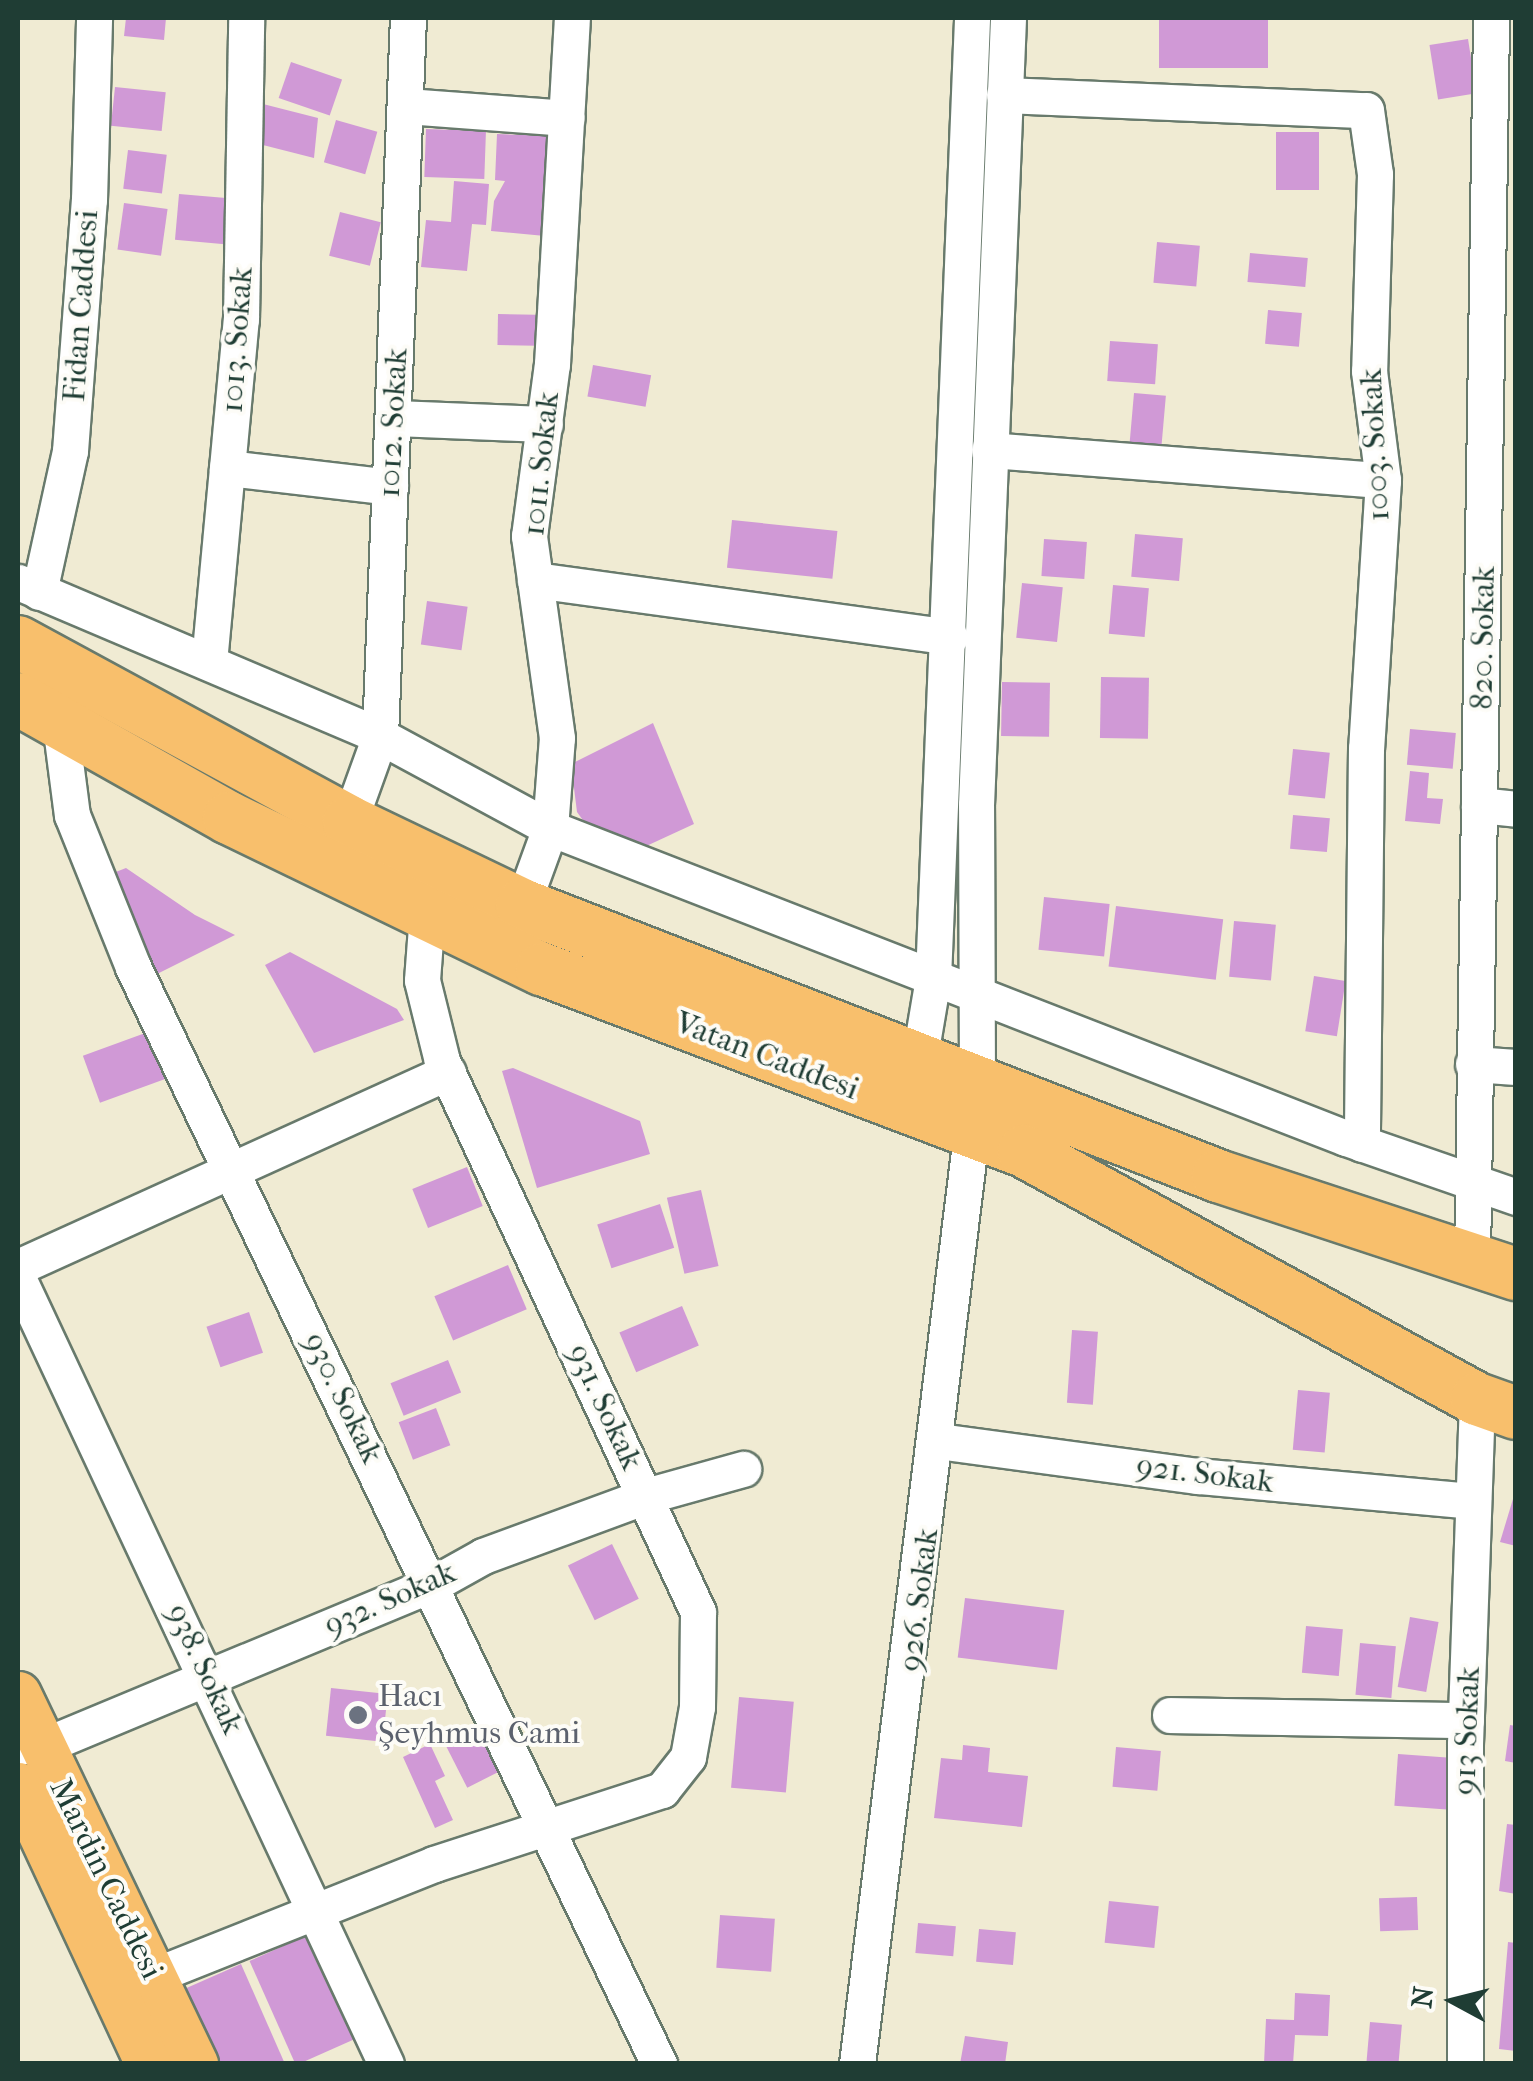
<!DOCTYPE html>
<meta charset="utf-8">
<style>
body{margin:0}
#map{position:relative;width:1533px;height:2081px;overflow:hidden;background:#f0ebd3;font-family:"IM FELL French Canon",serif}
div>[style]{position:absolute}
[style*='--x']{left:calc(var(--x)*1px);top:calc(var(--y)*1px);width:calc(var(--w)*1px);rotate:calc(var(--a)*1deg)}
.building>*{inset:0;background:#d099d6;transform-origin:0 0}
.roads{filter:drop-shadow(2px 0 #687a6c) drop-shadow(-2px 0 #687a6c) drop-shadow(0 2px #687a6c) drop-shadow(0 -2px #687a6c)}
.minor>*{height:35px;margin:-17.5px;padding:0 17.5px;transform-origin:17.5px;border-radius:17.5px;background:#fff}
.major>*{height:45px;margin:-22.5px;padding:0 22.5px;transform-origin:22.5px;border-radius:22.5px;background:#f8bf6c}
.highway>*{height:52px;margin:-26px;padding:0 26px;transform-origin:26px;border-radius:26px;background:#f8bf6c}
.dots>*{width:28px;height:28px;translate:-50% -50%;box-sizing:border-box;border:5px solid #fdfcf7;border-radius:50%}
span{translate:-50% -50%;white-space:nowrap;text-align:center;line-height:1.15;-webkit-text-stroke:8px #fdfcf7;paint-order:stroke}
.street-label{font-size:32px;color:#1f3d34}
.worship-label{font-size:32px;color:#5b616d}
.left{translate:0 -50%;text-align:left}
.frame{position:absolute;inset:0;border:20px solid #1f3d34;pointer-events:none}
.north{position:absolute;left:1403px;top:1951px;width:100px;height:100px;-webkit-text-stroke:8px #fdfcf7;paint-order:stroke;rotate:277deg;font-size:28px;font-weight:700;line-height:40px;text-align:center;color:#1f3d34}
.north::after{content:'';display:block;margin:auto;width:35px;height:45px;background:#1f3d34;clip-path:polygon(50% 0,100% 100%,50% 72%,0 100%)}
</style>
<div id="map">
<div class="building">
<div style="clip-path:polygon(126px 18px,166px 18px,164px 40px,124px 36px)"></div>
<div style="left:1159px;top:18px;width:109px;height:50px"></div>
<div style="left:1468px;top:39px;width:55px;height:39px;rotate:81deg"></div>
<div style="left:291px;top:62px;width:54px;height:38px;rotate:19deg"></div>
<div style="left:115px;top:87px;width:51px;height:39px;rotate:6deg"></div>
<div style="clip-path:polygon(263px 104px,318px 118px,314px 158px,259px 144px)"></div>
<div style="left:336px;top:120px;width:43px;height:44px;rotate:16deg"></div>
<div style="left:426px;top:129px;width:60px;height:48px;rotate:2deg"></div>
<div style="left:1276px;top:132px;width:43px;height:58px"></div>
<div style="clip-path:polygon(497px 134px,554px 136px,545px 236px,491px 231px,494px 201px,505px 181px,495px 180px)"></div>
<div style="left:128px;top:150px;width:39px;height:39px;rotate:7deg"></div>
<div style="clip-path:polygon(454px 181px,489px 184px,486px 225px,472px 224px,467px 271px,421px 267px,426px 220px,451px 222px)"></div>
<div style="left:179px;top:194px;width:50px;height:46px;rotate:5deg"></div>
<div style="left:124px;top:203px;width:44px;height:47px;rotate:8deg"></div>
<div style="left:340px;top:212px;width:42px;height:45px;rotate:14deg"></div>
<div style="left:1157px;top:242px;width:43px;height:41px;rotate:5deg"></div>
<div style="left:1250px;top:253px;width:58px;height:29px;rotate:5deg"></div>
<div style="left:1268px;top:310px;width:34px;height:34px;rotate:5deg"></div>
<div style="left:498px;top:314px;width:52px;height:31px;rotate:1deg"></div>
<div style="left:1110px;top:341px;width:48px;height:40px;rotate:4deg"></div>
<div style="left:593px;top:365px;width:59px;height:32px;rotate:10deg"></div>
<div style="left:1134px;top:393px;width:32px;height:58px;rotate:5deg"></div>
<div style="left:732px;top:520px;width:106px;height:48px;rotate:6deg"></div>
<div style="left:1135px;top:534px;width:48px;height:43px;rotate:5deg"></div>
<div style="left:1044px;top:539px;width:43px;height:37px;rotate:4deg"></div>
<div style="left:1022px;top:583px;width:41px;height:55px;rotate:6deg"></div>
<div style="left:1113px;top:585px;width:36px;height:49px;rotate:5deg"></div>
<div style="left:427px;top:601px;width:41px;height:44px;rotate:8deg"></div>
<div style="left:1101px;top:677px;width:48px;height:61px;rotate:1deg"></div>
<div style="left:1002px;top:682px;width:48px;height:54px;rotate:1deg"></div>
<div style="clip-path:polygon(653px 723px,694px 824px,629px 854px,590px 830px,577px 812px,571px 764px)"></div>
<div style="left:1410px;top:729px;width:46px;height:36px;rotate:5deg"></div>
<div style="left:1293px;top:749px;width:37px;height:46px;rotate:6deg"></div>
<div style="clip-path:polygon(1410px 771px,1429px 773px,1427px 798px,1443px 799px,1440px 824px,1405px 821px)"></div>
<div style="left:1293px;top:815px;width:37px;height:34px;rotate:5deg"></div>
<div style="clip-path:polygon(126px 868px,195px 915px,235px 935px,155px 975px,108px 875px)"></div>
<div style="left:1044px;top:897px;width:66px;height:53px;rotate:6deg"></div>
<div style="left:1116px;top:906px;width:108px;height:61px;rotate:7deg"></div>
<div style="left:1234px;top:921px;width:42px;height:56px;rotate:5deg"></div>
<div style="clip-path:polygon(290px 952px,397px 1009px,404px 1020px,314px 1053px,265px 965px)"></div>
<div style="left:1314px;top:976px;width:32px;height:56px;rotate:9deg"></div>
<div style="left:159px;top:1028px;width:50px;height:81px;rotate:70deg"></div>
<div style="clip-path:polygon(513px 1068px,640px 1121px,650px 1154px,537px 1188px,502px 1071px)"></div>
<div style="left:467px;top:1167px;width:42px;height:59px;rotate:68deg"></div>
<div style="left:701px;top:1190px;width:78px;height:35px;rotate:77deg"></div>
<div style="left:660px;top:1204px;width:46px;height:66px;rotate:72deg"></div>
<div style="left:508px;top:1265px;width:48px;height:80px;rotate:67deg"></div>
<div style="left:682px;top:1306px;width:43px;height:68px;rotate:67deg"></div>
<div style="left:249px;top:1312px;width:43px;height:45px;rotate:71deg"></div>
<div style="left:1072px;top:1330px;width:26px;height:73px;rotate:4deg"></div>
<div style="left:448px;top:1360px;width:35px;height:62px;rotate:68deg"></div>
<div style="left:1298px;top:1390px;width:32px;height:60px;rotate:5deg"></div>
<div style="left:436px;top:1408px;width:40px;height:40px;rotate:69deg"></div>
<div style="clip-path:polygon(1516px 1489px,1516px 1546px,1500px 1542px)"></div>
<div style="left:612px;top:1544px;width:61px;height:49px;rotate:64deg"></div>
<div style="left:965px;top:1598px;width:100px;height:60px;rotate:7deg"></div>
<div style="left:1410px;top:1617px;width:29px;height:71px;rotate:10deg"></div>
<div style="left:1306px;top:1626px;width:37px;height:47px;rotate:5deg"></div>
<div style="left:1360px;top:1643px;width:36px;height:52px;rotate:5deg"></div>
<div style="left:331px;top:1688px;width:57px;height:48px;rotate:6deg"></div>
<div style="left:739px;top:1697px;width:55px;height:91px;rotate:5deg"></div>
<div style="left:486px;top:1721px;width:51px;height:47px;rotate:63deg"></div>
<div style="clip-path:polygon(1510px 1725px,1516px 1726px,1516px 1763px,1505px 1761px)"></div>
<div style="clip-path:polygon(430px 1744px,445px 1776px,435px 1781px,453px 1820px,435px 1828px,403px 1757px)"></div>
<div style="clip-path:polygon(963px 1745px,990px 1748px,988px 1772px,1028px 1776px,1022px 1827px,934px 1818px,941px 1758px,962px 1760px)"></div>
<div style="left:1116px;top:1747px;width:45px;height:40px;rotate:5deg"></div>
<div style="left:1398px;top:1754px;width:56px;height:52px;rotate:4deg"></div>
<div style="clip-path:polygon(1507px 1824px,1516px 1825px,1516px 1894px,1499px 1891px)"></div>
<div style="left:1417px;top:1897px;width:33px;height:38px;rotate:88deg"></div>
<div style="left:1109px;top:1901px;width:50px;height:42px;rotate:6deg"></div>
<div style="left:720px;top:1915px;width:55px;height:53px;rotate:4deg"></div>
<div style="left:918px;top:1923px;width:38px;height:30px;rotate:5deg"></div>
<div style="left:979px;top:1929px;width:37px;height:33px;rotate:5deg"></div>
<div style="left:308px;top:1935px;width:114px;height:64px;rotate:66deg"></div>
<div style="clip-path:polygon(1508px 1942px,1516px 1943px,1516px 2051px,1499px 2049px)"></div>
<div style="clip-path:polygon(241px 1964px,285px 2064px,215px 2064px,182px 1990px)"></div>
<div style="clip-path:polygon(1295px 1993px,1330px 1995px,1328px 2036px,1295px 2035px,1293px 2064px,1264px 2064px,1266px 2019px,1294px 2020px)"></div>
<div style="left:1370px;top:2022px;width:32px;height:42px;rotate:5deg"></div>
<div style="clip-path:polygon(965px 2036px,1008px 2042px,1005px 2064px,960px 2064px)"></div>
</div>
<div class="roads">
<div class="minor">
<div style="--x:1004;--y:95;--w:362;--a:2.4"></div>
<div style="--x:1366;--y:110;--w:65;--a:82"></div>
<div style="--x:1375;--y:174;--w:197;--a:91.7"></div>
<div style="--x:1369;--y:371;--w:110;--a:82.7"></div>
<div style="--x:1383;--y:480;--w:269;--a:93.6"></div>
<div style="--x:1366;--y:748;--w:396;--a:90.6"></div>
<div style="--x:407;--y:106;--w:160;--a:4.3"></div>
<div style="--x:394;--y:418;--w:151;--a:2.3"></div>
<div style="--x:989;--y:450;--w:395;--a:4.4"></div>
<div style="--x:227;--y:468;--w:164;--a:6.6"></div>
<div style="--x:535;--y:580;--w:419;--a:7.8"></div>
<div style="--x:18;--y:582;--w:393;--a:23"></div>
<div style="--x:380;--y:736;--w:193;--a:28.4"></div>
<div style="--x:550;--y:828;--w:854;--a:21.28"></div>
<div style="--x:1346;--y:1138;--w:180;--a:19.1"></div>
<div style="--x:39;--y:592;--w:144;--a:-77.6"></div>
<div style="--x:70;--y:451;--w:252;--a:-85.7"></div>
<div style="--x:89;--y:200;--w:182;--a:-88.4"></div>
<div style="--x:209;--y:662;--w:344;--a:-84.7"></div>
<div style="--x:241;--y:319;--w:301;--a:-89"></div>
<div style="--x:60;--y:723;--w:93;--a:82.6"></div>
<div style="--x:72;--y:815;--w:164;--a:68.1"></div>
<div style="--x:133;--y:967;--w:1217;--a:64.38"></div>
<div style="--x:1479;--y:805;--w:37;--a:6"></div>
<div style="--x:349;--y:822;--w:91;--a:-70.2"></div>
<div style="--x:380;--y:736;--w:719;--a:-87.77"></div>
<div style="--x:522;--y:905;--w:82;--a:-70"></div>
<div style="--x:550;--y:828;--w:90;--a:-85.6"></div>
<div style="--x:557;--y:738;--w:204;--a:-97.9"></div>
<div style="--x:529;--y:536;--w:174;--a:-82.4"></div>
<div style="--x:552;--y:364;--w:347;--a:-86.7"></div>
<div style="--x:919;--y:1061;--w:84;--a:-80.4"></div>
<div style="--x:933;--y:978;--w:961;--a:-87.67"></div>
<div style="--x:1473;--y:1064;--w:43;--a:4"></div>
<div style="--x:977;--y:1081;--w:276;--a:-90.2"></div>
<div style="--x:976;--y:805;--w:788;--a:-87.67"></div>
<div style="--x:1472;--y:1259;--w:1241;--a:-89.12"></div>
<div style="--x:18;--y:1267;--w:472;--a:-24.4"></div>
<div style="--x:18;--y:1278;--w:868;--a:64.91"></div>
<div style="--x:938;--y:1441;--w:262;--a:7.7"></div>
<div style="--x:1198;--y:1476;--w:276;--a:5.2"></div>
<div style="--x:1170;--y:1715;--w:296;--a:1"></div>
<div style="--x:18;--y:1746;--w:25;--a:0"></div>
<div style="--x:43;--y:1746;--w:422;--a:-22.6"></div>
<div style="--x:433;--y:1584;--w:57;--a:-29.2"></div>
<div style="--x:483;--y:1556;--w:174;--a:-20.2"></div>
<div style="--x:646;--y:1496;--w:101;--a:-15.6"></div>
<div style="--x:153;--y:1976;--w:302;--a:-21.7"></div>
<div style="--x:434;--y:1864;--w:240;--a:-18"></div>
<div style="--x:662;--y:1790;--w:42;--a:-51.8"></div>
<div style="--x:688;--y:1757;--w:51;--a:-79.8"></div>
<div style="--x:697;--y:1707;--w:95;--a:-89.4"></div>
<div style="--x:698;--y:1612;--w:608;--a:-114.92"></div>
<div style="--x:442;--y:1061;--w:83;--a:-103.9"></div>
<div style="--x:422;--y:980;--w:67;--a:-85.7"></div>
<div style="--x:857;--y:2064;--w:936;--a:-83"></div>
<div style="--x:1465;--y:2064;--w:320;--a:-90"></div>
<div style="--x:1465;--y:1744;--w:345;--a:-88"></div>
</div>
<div class="major">
<div style="--x:18;--y:1694;--w:410;--a:64.4"></div>
<div style="--x:18;--y:1785;--w:308;--a:65"></div>
</div>
<div class="highway">
<div style="--x:18;--y:642;--w:377;--a:28.5"></div>
<div style="--x:349;--y:822;--w:192;--a:25.6"></div>
<div style="--x:522;--y:905;--w:747;--a:21.27"></div>
<div style="--x:1218;--y:1176;--w:314;--a:18.2"></div>
<div style="--x:18;--y:699;--w:242;--a:29.4"></div>
<div style="--x:229;--y:818;--w:348;--a:25.8"></div>
<div style="--x:542;--y:969;--w:515;--a:20.69"></div>
<div style="--x:1024;--y:1151;--w:516;--a:28.7"></div>
<div style="--x:1477;--y:1399;--w:41;--a:19.7"></div>
</div>
</div>
<div class="dots">
<div style="left:358px;top:1715px;background:#6b7280"></div>
</div>
<div class="street-label">
<span style="left:81px;top:306px;rotate:-86deg">Fidan Caddesi</span>
<span style="left:237px;top:340px;rotate:-86deg">1013. Sokak</span>
<span style="left:393px;top:423px;rotate:-87deg">1012. Sokak</span>
<span style="left:1375px;top:445px;rotate:-93deg">1003. Sokak</span>
<span style="left:541px;top:464px;rotate:-84deg">1011. Sokak</span>
<span style="left:1483px;top:638px;rotate:-89deg">820. Sokak</span>
<span style="left:767px;top:1056px;rotate:21deg">Vatan Caddesi</span>
<span style="left:343px;top:1398px;rotate:64deg">930. Sokak</span>
<span style="left:605px;top:1407px;rotate:65deg">931. Sokak</span>
<span style="left:1205px;top:1474px;rotate:7deg">921. Sokak</span>
<span style="left:390px;top:1599px;rotate:-24deg">932. Sokak</span>
<span style="left:919px;top:1600px;rotate:-83deg">926. Sokak</span>
<span style="left:205px;top:1669px;rotate:65deg">938. Sokak</span>
<span style="left:1467px;top:1731px;rotate:-88deg">913 Sokak</span>
<span style="left:106px;top:1879px;rotate:64deg">Mardin Caddesi</span>
</div>
<div class="worship-label">
<span class="left" style="left:378px;top:1715px">Hacı<br>Şeyhmus Cami</span>
</div>
<div class="frame"></div>
<div class="north">N</div>
</div>
